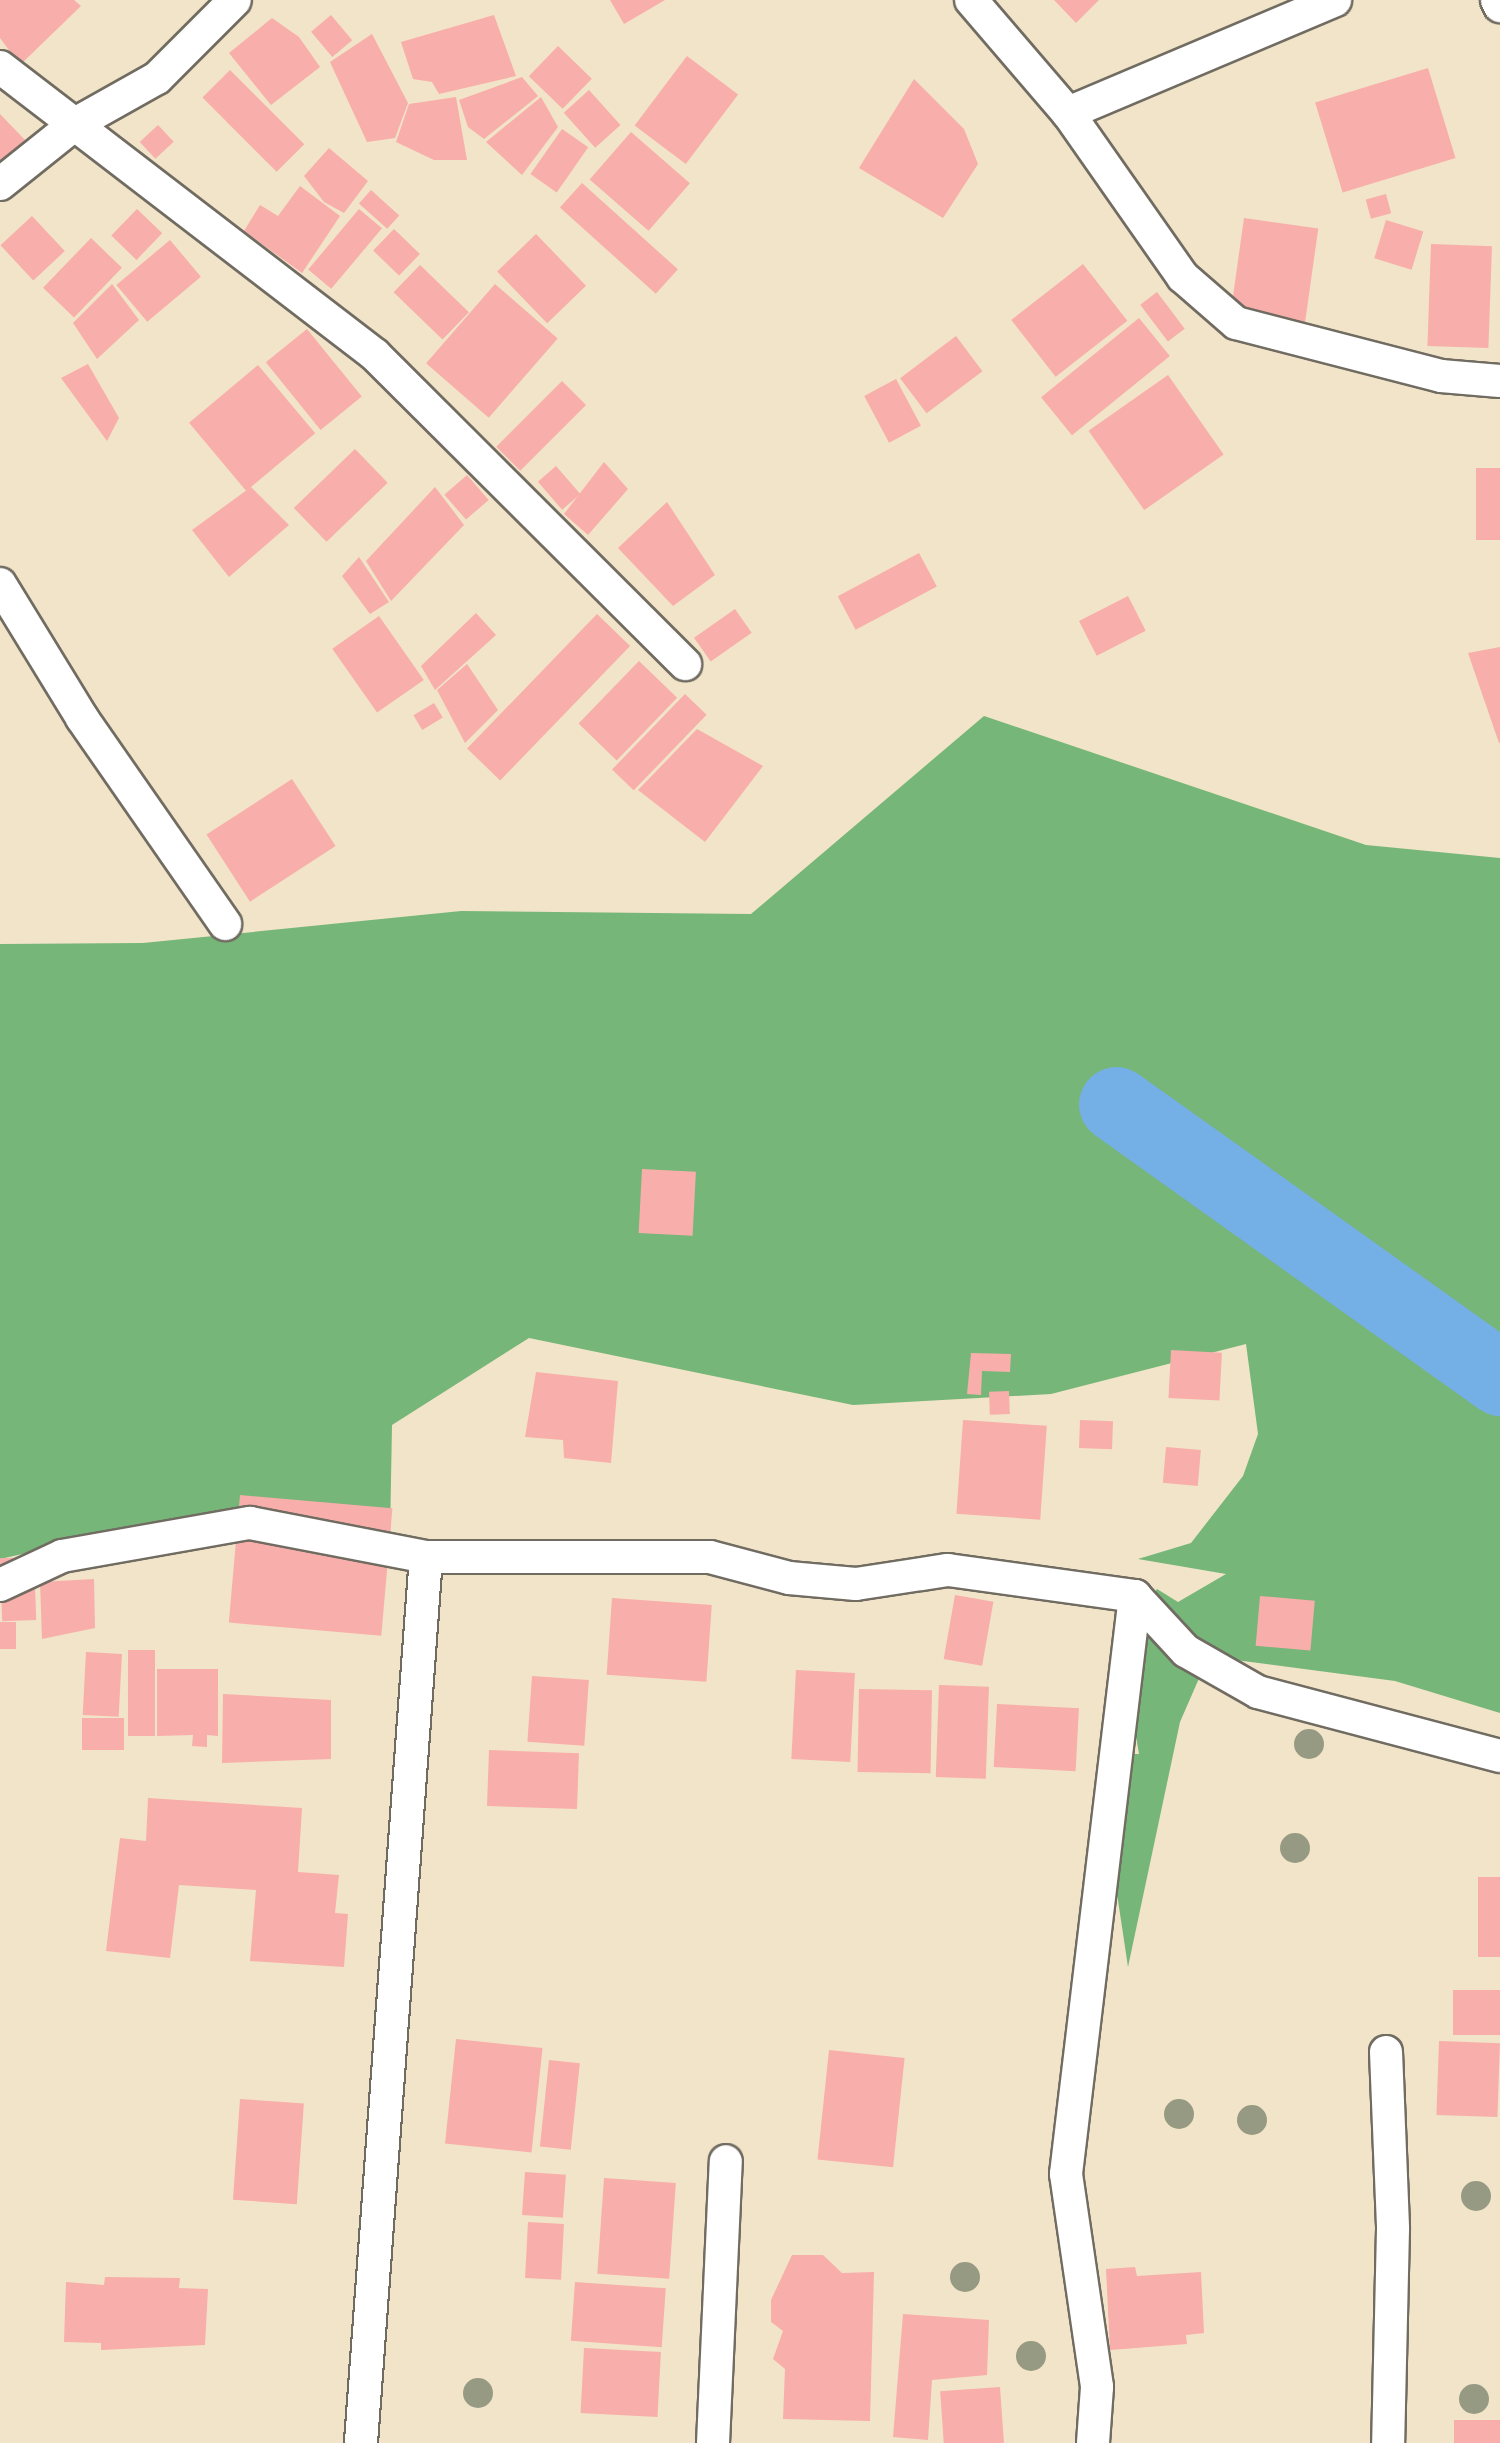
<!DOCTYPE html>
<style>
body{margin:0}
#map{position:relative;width:1500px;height:2443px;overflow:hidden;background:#f2e4c8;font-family:Cardo,serif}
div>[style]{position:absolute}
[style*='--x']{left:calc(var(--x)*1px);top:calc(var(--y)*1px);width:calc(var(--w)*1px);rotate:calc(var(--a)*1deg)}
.forest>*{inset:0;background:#76b678}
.river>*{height:75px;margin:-37.5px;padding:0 37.5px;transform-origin:37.5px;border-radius:37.5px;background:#74afe5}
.building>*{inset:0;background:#f8aeaa;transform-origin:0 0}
.roads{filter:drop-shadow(2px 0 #716c62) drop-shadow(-2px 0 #716c62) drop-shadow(0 2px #716c62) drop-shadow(0 -2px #716c62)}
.minor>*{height:32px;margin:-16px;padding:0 16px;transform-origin:16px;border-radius:16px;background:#fff}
.trees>*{width:30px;height:30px;margin:-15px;border-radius:50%;background:#969a82}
span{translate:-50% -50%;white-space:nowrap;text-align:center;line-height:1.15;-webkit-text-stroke:9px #fbf7ec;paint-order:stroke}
</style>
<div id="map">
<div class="forest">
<div style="clip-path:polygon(984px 716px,1366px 845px,1500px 858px,1500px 1713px,1395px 1681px,1220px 1658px,1204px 1667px,1180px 1722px,1128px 1967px,1116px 1887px,1130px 1754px,1139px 1754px,1120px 1641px,1157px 1589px,1178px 1602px,1226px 1574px,1138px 1559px,1191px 1543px,1243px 1476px,1258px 1434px,1246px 1344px,1051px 1394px,853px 1405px,529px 1338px,392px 1425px,390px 1536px,143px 1527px,0 1559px,0 944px,143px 943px,461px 911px,751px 914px)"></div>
</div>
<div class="river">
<div style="--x:1116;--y:1104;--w:472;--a:35.5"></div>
</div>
<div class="building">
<div style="clip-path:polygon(0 0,74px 0,81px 6px,20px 65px,0 38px)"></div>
<div style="clip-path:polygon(610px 0,665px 0,624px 24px)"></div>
<div style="clip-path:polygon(1054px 0,1099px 0,1076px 23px)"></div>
<div style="left:331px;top:15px;width:33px;height:26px;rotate:50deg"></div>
<div style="clip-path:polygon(494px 15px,516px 76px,439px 94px,432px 82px,413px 79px,401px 42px)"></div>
<div style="clip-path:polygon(272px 18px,299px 37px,320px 67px,271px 105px,229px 53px)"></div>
<div style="clip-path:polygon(372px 34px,408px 103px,395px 138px,367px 142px,330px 62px)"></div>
<div style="left:558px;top:46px;width:47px;height:42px;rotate:44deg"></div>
<div style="left:687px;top:56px;width:64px;height:87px;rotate:37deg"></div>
<div style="left:1428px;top:68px;width:94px;height:118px;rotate:73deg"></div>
<div style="left:230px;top:70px;width:105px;height:39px;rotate:45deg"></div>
<div style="clip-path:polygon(522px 77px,538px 96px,484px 139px,468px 127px,459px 100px)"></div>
<div style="clip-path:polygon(914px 79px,964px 129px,978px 164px,943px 218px,859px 168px)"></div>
<div style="left:589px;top:90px;width:47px;height:34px;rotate:48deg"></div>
<div style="clip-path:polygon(456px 97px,467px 160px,434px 160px,396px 142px,409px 104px)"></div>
<div style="clip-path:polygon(541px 97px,558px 127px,522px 175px,486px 142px)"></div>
<div style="clip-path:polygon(0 114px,25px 140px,0 163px)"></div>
<div style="left:158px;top:125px;width:23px;height:25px;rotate:47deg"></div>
<div style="left:562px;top:129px;width:32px;height:55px;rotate:35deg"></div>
<div style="left:631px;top:132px;width:78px;height:63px;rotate:41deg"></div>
<div style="clip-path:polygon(329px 148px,368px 181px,344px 213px,324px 202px,304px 176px)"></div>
<div style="left:582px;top:183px;width:129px;height:33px;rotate:42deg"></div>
<div style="clip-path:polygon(300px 186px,340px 216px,302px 273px,244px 231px,260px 205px,278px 216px)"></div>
<div style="left:371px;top:190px;width:38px;height:18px;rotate:42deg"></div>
<div style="left:1386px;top:194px;width:20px;height:21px;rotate:75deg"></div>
<div style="left:137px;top:209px;width:35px;height:37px;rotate:44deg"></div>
<div style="left:359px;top:209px;width:30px;height:79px;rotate:40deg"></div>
<div style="left:32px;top:216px;width:48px;height:43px;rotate:47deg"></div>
<div style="left:1244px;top:218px;width:75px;height:101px;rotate:8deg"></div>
<div style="left:1386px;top:220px;width:39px;height:40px;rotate:17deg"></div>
<div style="left:394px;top:229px;width:36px;height:30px;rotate:44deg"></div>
<div style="left:536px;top:234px;width:72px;height:54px;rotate:46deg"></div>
<div style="left:91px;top:238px;width:43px;height:69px;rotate:44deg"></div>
<div style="left:170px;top:240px;width:48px;height:70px;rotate:50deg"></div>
<div style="left:1431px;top:244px;width:61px;height:102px;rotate:2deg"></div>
<div style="left:1083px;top:264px;width:72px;height:91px;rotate:52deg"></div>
<div style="left:420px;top:265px;width:68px;height:38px;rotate:44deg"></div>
<div style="clip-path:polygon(112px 284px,139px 320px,97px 359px,73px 323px)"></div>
<div style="left:495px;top:284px;width:83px;height:105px;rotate:41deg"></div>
<div style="left:1157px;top:292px;width:46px;height:21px;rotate:53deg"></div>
<div style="left:1139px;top:318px;width:49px;height:126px;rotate:51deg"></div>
<div style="left:307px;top:329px;width:87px;height:53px;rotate:51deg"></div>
<div style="left:956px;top:336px;width:44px;height:70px;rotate:53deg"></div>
<div style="clip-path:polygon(88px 364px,119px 418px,107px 441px,61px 378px)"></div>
<div style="left:258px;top:365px;width:89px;height:90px;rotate:50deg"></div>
<div style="left:1168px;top:375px;width:97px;height:97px;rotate:55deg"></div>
<div style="left:896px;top:379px;width:53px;height:36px;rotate:62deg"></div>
<div style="left:562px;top:381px;width:34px;height:93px;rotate:45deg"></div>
<div style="left:355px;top:449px;width:47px;height:85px;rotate:46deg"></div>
<div style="clip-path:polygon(604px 462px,628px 489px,588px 535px,564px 514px)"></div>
<div style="left:556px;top:466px;width:37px;height:24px;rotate:49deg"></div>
<div style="left:1476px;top:468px;width:24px;height:72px"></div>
<div style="left:467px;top:475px;width:33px;height:30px;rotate:49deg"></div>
<div style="clip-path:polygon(251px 487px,289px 525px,229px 577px,192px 530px)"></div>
<div style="clip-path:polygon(435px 487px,464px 525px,391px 601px,366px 561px)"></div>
<div style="clip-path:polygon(667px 502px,715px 575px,673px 606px,618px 548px)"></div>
<div style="left:919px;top:553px;width:38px;height:92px;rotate:62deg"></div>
<div style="clip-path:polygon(359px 557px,389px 602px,370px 614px,342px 576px)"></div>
<div style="left:1128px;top:596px;width:39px;height:55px;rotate:63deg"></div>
<div style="left:735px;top:609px;width:29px;height:50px;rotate:55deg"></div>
<div style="clip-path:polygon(476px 613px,496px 635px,435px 690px,421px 666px)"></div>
<div style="left:597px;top:614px;width:46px;height:187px;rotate:44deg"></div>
<div style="left:379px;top:616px;width:78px;height:57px;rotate:55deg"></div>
<div style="clip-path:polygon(1500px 647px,1500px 743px,1499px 743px,1468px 653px)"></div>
<div style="left:639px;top:661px;width:53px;height:87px;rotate:44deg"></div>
<div style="clip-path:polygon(467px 664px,498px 710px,465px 743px,437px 690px)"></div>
<div style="left:685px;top:694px;width:30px;height:105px;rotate:44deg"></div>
<div style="left:434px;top:703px;width:17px;height:24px;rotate:59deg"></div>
<div style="clip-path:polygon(697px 729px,763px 766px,705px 842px,638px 790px)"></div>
<div style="left:292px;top:779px;width:80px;height:102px;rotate:57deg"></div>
<div style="left:642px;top:1169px;width:54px;height:64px;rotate:3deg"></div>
<div style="left:1171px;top:1350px;width:51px;height:48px;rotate:3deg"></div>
<div style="clip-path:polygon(971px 1353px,1011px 1354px,1010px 1372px,982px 1371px,981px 1395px,967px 1394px)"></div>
<div style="clip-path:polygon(536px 1372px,618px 1381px,611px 1463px,564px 1458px,563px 1440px,525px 1437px)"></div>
<div style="left:1009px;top:1391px;width:23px;height:20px;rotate:88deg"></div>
<div style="left:963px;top:1420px;width:84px;height:94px;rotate:4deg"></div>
<div style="left:1080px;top:1420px;width:33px;height:28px;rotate:2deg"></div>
<div style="left:1166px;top:1447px;width:35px;height:36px;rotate:5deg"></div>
<div style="left:240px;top:1495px;width:153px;height:128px;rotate:5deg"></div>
<div style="left:34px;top:1557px;width:63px;height:34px;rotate:88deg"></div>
<div style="clip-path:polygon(94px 1579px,95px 1628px,42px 1639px,40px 1582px)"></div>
<div style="left:955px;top:1595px;width:39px;height:65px;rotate:10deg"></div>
<div style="left:1260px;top:1596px;width:55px;height:50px;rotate:5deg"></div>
<div style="left:612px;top:1598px;width:100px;height:77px;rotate:4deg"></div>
<div style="left:0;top:1622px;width:16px;height:27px"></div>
<div style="left:128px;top:1650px;width:27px;height:86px"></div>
<div style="left:86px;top:1652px;width:36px;height:63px;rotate:3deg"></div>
<div style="clip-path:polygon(157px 1669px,218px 1669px,218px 1736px,207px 1735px,207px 1747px,192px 1746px,193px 1735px,157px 1736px)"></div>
<div style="left:796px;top:1670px;width:59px;height:89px;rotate:3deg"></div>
<div style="left:532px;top:1676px;width:57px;height:66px;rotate:4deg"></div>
<div style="left:939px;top:1685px;width:50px;height:92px;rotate:2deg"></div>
<div style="left:859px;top:1689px;width:73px;height:83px;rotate:1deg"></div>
<div style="clip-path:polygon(223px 1694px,331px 1700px,331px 1759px,222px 1763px)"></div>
<div style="left:997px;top:1704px;width:82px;height:63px;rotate:3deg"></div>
<div style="left:82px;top:1718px;width:42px;height:32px"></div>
<div style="left:489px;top:1750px;width:90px;height:56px;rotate:2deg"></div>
<div style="clip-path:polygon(148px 1798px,302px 1808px,298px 1872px,339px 1875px,335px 1913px,348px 1914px,344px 1967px,250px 1961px,256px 1890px,179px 1885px,170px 1958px,106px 1951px,120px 1838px,146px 1841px)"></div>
<div style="left:1478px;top:1877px;width:22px;height:80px"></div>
<div style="left:1500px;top:1990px;width:45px;height:47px;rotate:90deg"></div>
<div style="left:456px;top:2039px;width:87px;height:105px;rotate:6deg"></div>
<div style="left:1439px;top:2041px;width:61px;height:74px;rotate:2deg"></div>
<div style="left:829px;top:2050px;width:76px;height:110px;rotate:6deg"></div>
<div style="left:549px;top:2060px;width:31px;height:87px;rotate:6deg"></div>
<div style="left:240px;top:2099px;width:64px;height:101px;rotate:4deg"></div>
<div style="left:525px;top:2172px;width:41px;height:43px;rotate:4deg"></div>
<div style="left:604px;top:2178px;width:72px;height:96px;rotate:4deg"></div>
<div style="left:528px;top:2222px;width:36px;height:56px;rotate:3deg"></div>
<div style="clip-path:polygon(792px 2255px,823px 2255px,842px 2273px,874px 2272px,870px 2421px,783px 2419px,785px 2369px,773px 2359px,783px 2331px,771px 2322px,771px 2300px)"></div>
<div style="clip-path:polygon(1135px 2267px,1137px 2276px,1201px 2272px,1204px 2333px,1186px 2335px,1187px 2344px,1110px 2350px,1106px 2269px)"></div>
<div style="clip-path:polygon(105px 2277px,180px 2278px,179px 2288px,208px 2289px,205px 2345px,101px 2350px,101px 2343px,64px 2342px,66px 2282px,104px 2285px)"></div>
<div style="left:575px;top:2282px;width:91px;height:59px;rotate:4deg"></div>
<div style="clip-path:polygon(903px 2314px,989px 2320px,987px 2375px,932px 2380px,928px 2440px,893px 2437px)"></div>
<div style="left:584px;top:2348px;width:77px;height:65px;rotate:3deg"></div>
<div style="left:1000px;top:2387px;width:56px;height:60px;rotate:86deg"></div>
<div style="left:1500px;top:2420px;width:23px;height:46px;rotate:90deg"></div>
</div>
<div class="roads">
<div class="minor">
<div style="--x:971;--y:0;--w:149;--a:49.4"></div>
<div style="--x:1068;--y:113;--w:200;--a:55"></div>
<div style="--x:1183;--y:277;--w:70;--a:41"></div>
<div style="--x:1236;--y:323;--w:212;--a:14.5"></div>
<div style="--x:1441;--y:376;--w:59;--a:4.8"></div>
<div style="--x:1497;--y:0;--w:7;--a:63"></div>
<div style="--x:0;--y:67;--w:473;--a:37.5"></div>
<div style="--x:375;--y:355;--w:438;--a:44.9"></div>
<div style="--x:1068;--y:113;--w:290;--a:-22.9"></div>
<div style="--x:0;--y:184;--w:96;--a:-38.7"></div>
<div style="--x:75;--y:124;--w:94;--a:-29.3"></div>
<div style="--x:157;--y:78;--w:110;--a:-45"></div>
<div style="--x:0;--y:584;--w:157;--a:58.5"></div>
<div style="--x:82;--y:718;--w:251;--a:55.2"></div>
<div style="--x:426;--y:1557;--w:284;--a:0"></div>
<div style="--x:710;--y:1557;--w:82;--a:14.9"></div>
<div style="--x:789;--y:1578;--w:67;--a:5.1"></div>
<div style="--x:856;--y:1584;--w:93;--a:-8.7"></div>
<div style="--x:948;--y:1570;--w:189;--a:7.9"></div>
<div style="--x:1135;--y:1596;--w:582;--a:96.81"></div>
<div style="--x:1066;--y:2174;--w:215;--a:81.7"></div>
<div style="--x:1097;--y:2387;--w:56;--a:94.1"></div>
<div style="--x:0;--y:1585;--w:68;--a:-25.1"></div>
<div style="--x:62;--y:1556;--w:191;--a:-10"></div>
<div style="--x:250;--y:1523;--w:179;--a:10.9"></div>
<div style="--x:426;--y:1557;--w:888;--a:94.2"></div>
<div style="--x:1135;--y:1596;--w:75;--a:47.2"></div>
<div style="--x:1186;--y:1651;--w:83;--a:29.7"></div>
<div style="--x:1258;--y:1692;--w:250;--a:14.8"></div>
<div style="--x:1386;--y:2052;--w:177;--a:87.7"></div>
<div style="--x:1393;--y:2229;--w:214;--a:91.3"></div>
<div style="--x:713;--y:2443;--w:282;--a:-87.4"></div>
</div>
</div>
<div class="trees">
<div style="left:1309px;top:1744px"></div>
<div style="left:1295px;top:1848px"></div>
<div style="left:1179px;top:2114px"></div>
<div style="left:1252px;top:2120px"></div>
<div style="left:1476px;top:2196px"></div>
<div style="left:965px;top:2277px"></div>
<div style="left:1031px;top:2356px"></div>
<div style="left:478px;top:2393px"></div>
<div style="left:1474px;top:2399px"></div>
</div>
</div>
